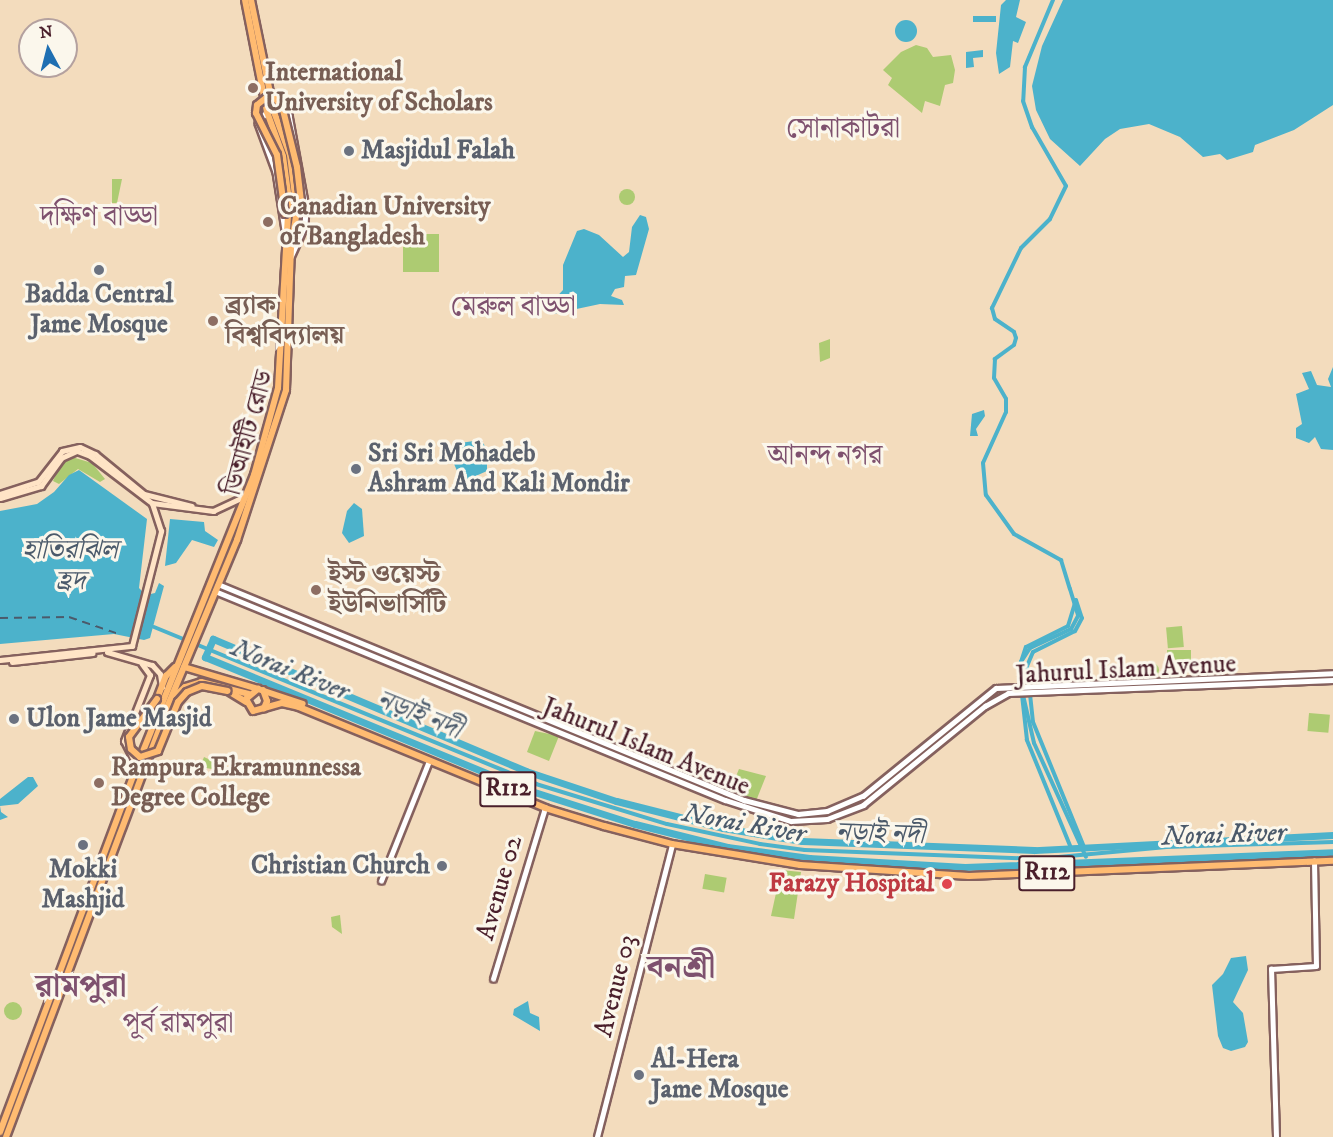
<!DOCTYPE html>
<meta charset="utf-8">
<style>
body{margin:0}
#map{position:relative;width:1333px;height:1137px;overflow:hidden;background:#f3dcbd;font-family:"IM FELL DW Pica","Noto Serif Bengali",serif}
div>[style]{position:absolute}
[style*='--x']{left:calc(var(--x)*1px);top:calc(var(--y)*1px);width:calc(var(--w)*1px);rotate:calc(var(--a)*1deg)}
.green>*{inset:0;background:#adcb72;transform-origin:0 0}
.round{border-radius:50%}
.water>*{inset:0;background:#4cb2cb;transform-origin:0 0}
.canal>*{height:4px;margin:-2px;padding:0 2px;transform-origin:2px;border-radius:2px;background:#4cb2cb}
.river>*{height:7px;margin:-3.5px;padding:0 3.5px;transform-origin:3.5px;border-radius:3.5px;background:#4cb2cb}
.ferry>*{height:1.5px;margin-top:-0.75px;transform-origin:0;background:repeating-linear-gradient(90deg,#4b5a6b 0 8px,transparent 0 14px)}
.roads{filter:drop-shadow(2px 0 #85615e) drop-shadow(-2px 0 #85615e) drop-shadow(0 2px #85615e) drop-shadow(0 -2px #85615e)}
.tertiary>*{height:4.5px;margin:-2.25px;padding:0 2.25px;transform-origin:2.25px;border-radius:2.25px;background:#fff}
.secondary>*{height:5px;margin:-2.5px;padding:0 2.5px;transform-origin:2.5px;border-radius:2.5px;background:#ffe4c6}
.primary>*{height:6px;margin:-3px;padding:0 3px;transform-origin:3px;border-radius:3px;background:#ffbb71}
.bridges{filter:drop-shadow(2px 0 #85615e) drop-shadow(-2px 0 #85615e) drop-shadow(0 2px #85615e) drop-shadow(0 -2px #85615e)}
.primary-bridge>*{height:6px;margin:-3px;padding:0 3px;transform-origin:3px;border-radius:3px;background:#ffbb71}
.dots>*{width:16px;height:16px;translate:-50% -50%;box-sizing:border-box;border:3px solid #fbf7ec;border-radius:50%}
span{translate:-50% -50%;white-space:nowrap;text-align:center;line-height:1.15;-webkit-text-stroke:6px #fbf7ec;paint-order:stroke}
.shield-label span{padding:2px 4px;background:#fbf7ec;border:2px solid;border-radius:4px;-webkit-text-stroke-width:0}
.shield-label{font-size:24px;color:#4a1f2b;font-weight:700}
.education-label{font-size:26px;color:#785e54;font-weight:700}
.left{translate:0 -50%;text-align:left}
.worship-label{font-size:26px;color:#5b616d;font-weight:700}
.right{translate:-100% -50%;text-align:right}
.street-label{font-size:26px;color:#4a1f2b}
.health-label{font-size:26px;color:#be3a42;font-weight:700}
.water-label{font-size:27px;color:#4b5a6b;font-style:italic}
.quarter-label{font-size:28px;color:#7e516e}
.district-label{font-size:32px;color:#7e516e;font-weight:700}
.north{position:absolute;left:18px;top:18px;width:60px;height:60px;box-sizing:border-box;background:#fbf7ec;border:2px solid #b4a19f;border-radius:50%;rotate:353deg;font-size:16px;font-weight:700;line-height:24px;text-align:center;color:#4a1f2b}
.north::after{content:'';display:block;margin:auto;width:21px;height:27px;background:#1f6fb2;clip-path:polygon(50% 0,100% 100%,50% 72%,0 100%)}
</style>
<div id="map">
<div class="green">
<div style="clip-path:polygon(916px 45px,927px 48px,933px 57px,951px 55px,955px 70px,953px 83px,945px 85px,940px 106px,925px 101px,922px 113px,888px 85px,892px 78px,883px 70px,901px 52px)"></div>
<div style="clip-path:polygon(112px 179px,122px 179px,117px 203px,112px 203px)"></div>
<div class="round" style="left:619px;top:189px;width:16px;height:16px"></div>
<div style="left:403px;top:234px;width:36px;height:38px"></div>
<div style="clip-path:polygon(830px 339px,830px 358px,820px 362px,819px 343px)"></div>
<div style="clip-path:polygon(72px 457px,92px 463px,105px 479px,100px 482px,78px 469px,59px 484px,53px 481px,61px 464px)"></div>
<div style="left:1182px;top:626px;width:21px;height:16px;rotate:85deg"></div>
<div style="left:1191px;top:650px;width:10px;height:24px;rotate:90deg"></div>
<div class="round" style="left:1145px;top:663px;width:14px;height:14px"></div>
<div style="left:1309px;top:713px;width:21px;height:18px;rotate:5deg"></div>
<div style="clip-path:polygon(535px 731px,559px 736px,549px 761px,527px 752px)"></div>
<div style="clip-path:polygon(204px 757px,215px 762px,224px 771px,200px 767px)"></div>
<div style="clip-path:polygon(739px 769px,766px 776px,756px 801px,730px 791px)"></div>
<div style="clip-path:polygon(781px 870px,801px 872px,794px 919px,771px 916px)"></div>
<div style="left:705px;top:874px;width:22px;height:15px;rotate:10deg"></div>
<div style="clip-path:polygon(340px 915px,342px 934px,332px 927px,331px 917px)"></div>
<div class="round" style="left:4px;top:1002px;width:18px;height:18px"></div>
</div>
<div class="water">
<div style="clip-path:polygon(1006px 0,1020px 0,1016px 17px,1026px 22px,1018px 43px,1013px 41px,1010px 67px,999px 74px,996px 53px,1001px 5px)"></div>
<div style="clip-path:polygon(1063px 0,1333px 0,1333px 105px,1294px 130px,1255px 145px,1253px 152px,1227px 160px,1220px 154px,1203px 157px,1180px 137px,1149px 124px,1120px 129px,1105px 139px,1080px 166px,1050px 139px,1036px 110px,1032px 86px,1042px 46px)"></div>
<div style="left:973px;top:16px;width:23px;height:6px"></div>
<div class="round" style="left:895px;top:20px;width:22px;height:22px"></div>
<div style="clip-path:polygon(983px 50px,983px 57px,973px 58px,974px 67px,966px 68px,966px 52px)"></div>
<div style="clip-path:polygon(640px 215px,646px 217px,649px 229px,636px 275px,625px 276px,624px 287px,615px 289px,611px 296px,622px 300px,624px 305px,600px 304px,553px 314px,549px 305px,563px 290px,563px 265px,577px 231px,584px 229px,599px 235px,623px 257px,629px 252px,632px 227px)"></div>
<div style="clip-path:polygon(1333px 367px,1333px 450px,1321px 449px,1315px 437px,1309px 443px,1296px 438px,1296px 428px,1302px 424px,1296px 394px,1309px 389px,1302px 373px,1311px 371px,1317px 385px,1331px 387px,1328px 379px)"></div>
<div style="clip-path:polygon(984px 410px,985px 416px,976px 429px,978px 436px,970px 436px,972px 414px)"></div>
<div style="clip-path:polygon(481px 440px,487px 449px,487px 471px,462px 482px,451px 457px,460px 443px)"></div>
<div style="clip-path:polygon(79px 470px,147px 519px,139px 588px,146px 595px,155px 593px,159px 583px,164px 586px,150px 638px,144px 640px,114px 634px,0 644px,0 511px,37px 504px,54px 492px,69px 475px)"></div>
<div style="clip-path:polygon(354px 503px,362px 509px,364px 536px,349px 543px,342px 533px,347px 511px)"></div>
<div style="clip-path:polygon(170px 519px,204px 522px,205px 531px,218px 540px,214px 547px,192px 540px,176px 563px,165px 566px)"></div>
<div style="clip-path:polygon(28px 777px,33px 777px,38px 786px,18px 804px,0 806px,1px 812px,8px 817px,0 820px,0 799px)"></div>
<div style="clip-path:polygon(1246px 956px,1248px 970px,1233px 1002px,1243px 1013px,1248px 1042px,1245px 1047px,1231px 1051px,1223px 1048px,1218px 1036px,1212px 985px,1223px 974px,1231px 958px)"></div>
<div style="clip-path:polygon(528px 1001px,530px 1013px,539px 1017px,540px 1031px,513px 1015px,514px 1009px)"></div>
</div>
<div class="canal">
<div style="--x:1053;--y:0;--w:73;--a:112.7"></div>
<div style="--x:1025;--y:67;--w:34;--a:93"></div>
<div style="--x:1023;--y:101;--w:28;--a:71"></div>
<div style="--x:1032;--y:127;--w:68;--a:60"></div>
<div style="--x:1066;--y:186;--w:37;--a:116"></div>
<div style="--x:1050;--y:219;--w:41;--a:135"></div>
<div style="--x:1021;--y:248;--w:67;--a:115.8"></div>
<div style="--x:992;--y:308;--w:11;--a:75"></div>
<div style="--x:995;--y:319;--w:23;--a:34"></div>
<div style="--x:1014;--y:332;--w:6;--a:72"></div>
<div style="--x:1016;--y:338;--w:7;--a:106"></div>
<div style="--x:1014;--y:345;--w:24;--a:144"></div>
<div style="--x:995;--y:359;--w:19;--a:93"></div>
<div style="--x:994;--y:378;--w:24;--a:60"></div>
<div style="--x:1006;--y:399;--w:13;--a:90"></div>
<div style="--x:1006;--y:412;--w:56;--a:114.3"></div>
<div style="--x:983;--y:463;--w:32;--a:85"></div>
<div style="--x:986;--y:495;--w:48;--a:54.3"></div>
<div style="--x:1014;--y:534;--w:54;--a:29"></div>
<div style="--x:1061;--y:560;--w:30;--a:73"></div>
<div style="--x:1070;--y:589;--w:28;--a:73"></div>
<div style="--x:1078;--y:616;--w:15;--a:118"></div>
<div style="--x:1071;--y:629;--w:45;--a:155.1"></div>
<div style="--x:1030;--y:648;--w:17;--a:123"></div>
<div style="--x:1021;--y:662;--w:33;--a:87"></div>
<div style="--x:1023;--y:695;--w:49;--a:77.1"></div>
<div style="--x:1034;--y:743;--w:125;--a:65.5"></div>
<div style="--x:1076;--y:600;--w:19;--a:72"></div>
<div style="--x:1082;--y:618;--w:15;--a:118"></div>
<div style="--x:1075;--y:631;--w:47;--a:153.4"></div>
<div style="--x:1033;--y:652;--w:15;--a:113"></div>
<div style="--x:1027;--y:666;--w:56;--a:83.9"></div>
<div style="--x:1033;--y:722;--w:135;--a:67.8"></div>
<div style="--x:1084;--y:847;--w:13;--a:176"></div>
<div style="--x:1071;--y:848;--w:117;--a:-112.2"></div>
<div style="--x:1027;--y:740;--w:72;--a:-96.3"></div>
<div style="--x:1019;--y:668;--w:22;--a:-72"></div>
<div style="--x:1026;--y:647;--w:47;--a:-26.6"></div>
<div style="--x:1068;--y:626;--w:27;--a:-73"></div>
<div style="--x:154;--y:627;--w:413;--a:22.3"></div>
<div style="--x:536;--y:784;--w:137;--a:17"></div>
<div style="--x:667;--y:824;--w:95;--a:12.1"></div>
<div style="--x:760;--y:844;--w:45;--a:7.6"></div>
<div style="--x:805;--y:850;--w:232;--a:2.2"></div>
<div style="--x:1037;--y:859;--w:130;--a:-5.3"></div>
<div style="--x:1166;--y:847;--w:167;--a:-1.7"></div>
</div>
<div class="river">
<div style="--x:1333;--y:835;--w:299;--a:177.1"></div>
<div style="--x:1034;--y:850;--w:232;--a:-177.8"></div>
<div style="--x:802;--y:841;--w:80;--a:-170.7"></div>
<div style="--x:723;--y:828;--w:110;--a:-165.8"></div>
<div style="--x:616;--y:801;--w:95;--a:-161.6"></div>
<div style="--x:526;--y:771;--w:340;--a:-157.1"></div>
<div style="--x:213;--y:639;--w:20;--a:114"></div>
<div style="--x:205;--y:657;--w:346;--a:22.4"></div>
<div style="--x:525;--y:789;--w:115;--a:17.7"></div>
<div style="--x:635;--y:824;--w:95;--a:14"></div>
<div style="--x:727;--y:847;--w:83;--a:7.6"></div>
<div style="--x:809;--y:858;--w:156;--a:3.3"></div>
<div style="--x:965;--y:867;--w:368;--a:-2.3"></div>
</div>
<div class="ferry">
<div style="--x:0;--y:618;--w:69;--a:-0.8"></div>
<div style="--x:69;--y:617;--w:50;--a:18.8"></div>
</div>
<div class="roads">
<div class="tertiary">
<div style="--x:270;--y:93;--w:12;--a:24"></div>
<div style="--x:281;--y:98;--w:19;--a:65"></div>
<div style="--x:289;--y:115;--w:95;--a:79.6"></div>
<div style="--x:306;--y:208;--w:18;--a:93"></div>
<div style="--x:305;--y:226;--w:35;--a:114"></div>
<div style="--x:267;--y:112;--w:14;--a:129"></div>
<div style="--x:258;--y:123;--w:52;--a:69.8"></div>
<div style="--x:276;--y:172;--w:59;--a:81.2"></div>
<div style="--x:218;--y:584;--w:569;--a:22.33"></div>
<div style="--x:744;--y:800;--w:56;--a:14.5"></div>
<div style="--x:798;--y:814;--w:29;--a:-6"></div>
<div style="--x:827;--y:811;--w:39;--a:-23"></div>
<div style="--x:863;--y:796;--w:171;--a:-39.1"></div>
<div style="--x:996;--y:688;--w:337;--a:-2.5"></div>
<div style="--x:215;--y:591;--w:551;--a:22.28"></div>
<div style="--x:725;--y:800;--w:69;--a:17.7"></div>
<div style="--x:791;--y:821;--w:36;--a:-3"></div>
<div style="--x:827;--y:819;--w:39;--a:-21"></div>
<div style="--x:863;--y:805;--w:157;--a:-39.1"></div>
<div style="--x:985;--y:706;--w:26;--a:-29"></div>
<div style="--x:1008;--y:693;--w:325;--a:-2.3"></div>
<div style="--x:381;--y:881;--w:129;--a:-68.2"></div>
<div style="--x:493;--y:979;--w:179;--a:-73.1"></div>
<div style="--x:597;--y:1137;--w:302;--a:-75.6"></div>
<div style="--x:1276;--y:1137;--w:168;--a:-91.7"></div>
<div style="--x:1271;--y:969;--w:45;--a:-3.8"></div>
<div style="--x:1316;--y:966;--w:105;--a:-91.1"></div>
</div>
<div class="secondary">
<div style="--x:0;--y:494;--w:40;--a:-18"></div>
<div style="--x:38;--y:482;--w:39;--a:-52"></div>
<div style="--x:62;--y:451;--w:18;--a:-13"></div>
<div style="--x:80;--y:447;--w:17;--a:25"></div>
<div style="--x:95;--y:454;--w:63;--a:39.2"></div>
<div style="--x:144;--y:494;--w:49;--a:14"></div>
<div style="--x:0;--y:498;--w:43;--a:-16.3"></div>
<div style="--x:41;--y:486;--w:34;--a:-54"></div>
<div style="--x:61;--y:458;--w:17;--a:-24"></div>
<div style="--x:77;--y:451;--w:14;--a:21"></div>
<div style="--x:90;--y:456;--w:78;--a:37.2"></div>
<div style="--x:152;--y:503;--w:62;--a:7.5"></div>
<div style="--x:213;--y:511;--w:35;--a:-25"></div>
<div style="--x:107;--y:652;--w:47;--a:16.1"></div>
<div style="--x:152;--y:665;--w:12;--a:48"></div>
<div style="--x:160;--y:674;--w:13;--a:81"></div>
<div style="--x:0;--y:660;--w:133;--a:-6.1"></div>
<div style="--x:132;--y:646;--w:119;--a:-75.8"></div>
<div style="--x:161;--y:531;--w:29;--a:-108"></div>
<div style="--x:12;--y:662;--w:81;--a:-6.4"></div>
<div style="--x:137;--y:766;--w:28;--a:-117"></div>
<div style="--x:124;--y:741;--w:71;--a:-68.5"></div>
<div style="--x:150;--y:675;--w:14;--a:-126"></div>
</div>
<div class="primary">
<div style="--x:184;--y:667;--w:77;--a:16.6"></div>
<div style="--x:263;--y:690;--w:12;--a:70"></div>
<div style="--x:267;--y:701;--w:8;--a:113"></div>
<div style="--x:264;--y:708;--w:11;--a:165"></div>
<div style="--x:253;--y:711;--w:14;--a:-120"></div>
<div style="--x:246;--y:699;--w:16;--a:-40"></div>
<div style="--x:258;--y:689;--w:47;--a:18.4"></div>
<div style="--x:228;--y:691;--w:21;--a:31"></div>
<div style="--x:173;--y:698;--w:16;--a:-43"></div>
<div style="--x:185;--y:687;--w:17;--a:-17"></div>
<div style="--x:201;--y:682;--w:49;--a:14"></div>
<div style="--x:157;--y:699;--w:25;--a:-69"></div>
<div style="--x:166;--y:676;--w:13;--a:-45"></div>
<div style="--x:264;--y:708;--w:19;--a:-16"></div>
<div style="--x:282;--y:703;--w:17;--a:13"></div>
<div style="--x:299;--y:707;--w:266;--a:22.3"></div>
<div style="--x:545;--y:808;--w:62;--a:17"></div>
<div style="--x:604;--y:826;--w:70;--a:14.8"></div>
<div style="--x:672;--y:844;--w:130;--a:9.3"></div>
<div style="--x:800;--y:865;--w:169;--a:3.7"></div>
<div style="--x:969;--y:876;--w:364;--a:-2.4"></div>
<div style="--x:0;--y:1132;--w:391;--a:-69.5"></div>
<div style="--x:137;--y:766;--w:314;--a:-68.1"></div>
<div style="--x:254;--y:475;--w:90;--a:-74.6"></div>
<div style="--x:278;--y:388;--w:188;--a:-86.7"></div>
<div style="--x:289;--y:200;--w:44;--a:-97.8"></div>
<div style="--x:283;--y:156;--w:47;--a:-110"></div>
<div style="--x:267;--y:112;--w:114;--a:-101.1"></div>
<div style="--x:6;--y:1137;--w:461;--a:-69.4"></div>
<div style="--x:168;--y:705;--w:179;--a:-67.3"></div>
<div style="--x:237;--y:540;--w:158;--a:-71.9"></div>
<div style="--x:286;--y:390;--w:142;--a:-88"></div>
<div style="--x:291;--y:248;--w:36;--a:-81"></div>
<div style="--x:297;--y:212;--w:57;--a:-97"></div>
<div style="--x:290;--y:155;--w:46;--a:-110.4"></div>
<div style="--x:274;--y:112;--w:114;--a:-101.6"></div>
</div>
</div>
<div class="bridges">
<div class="primary-bridge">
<div style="--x:285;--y:214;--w:60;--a:-97.7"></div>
<div style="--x:277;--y:155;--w:47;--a:-116.6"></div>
<div style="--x:256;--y:113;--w:8;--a:-83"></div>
<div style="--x:257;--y:105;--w:11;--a:-38"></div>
<div style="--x:266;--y:98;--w:10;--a:6"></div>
<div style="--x:276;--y:99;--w:13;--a:58"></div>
<div style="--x:283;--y:110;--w:59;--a:76.2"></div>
<div style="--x:297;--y:167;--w:43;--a:83.4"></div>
<div style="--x:157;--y:699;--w:47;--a:126.4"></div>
<div style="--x:129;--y:737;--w:12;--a:81"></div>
<div style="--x:131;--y:749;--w:12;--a:42"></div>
<div style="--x:140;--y:757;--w:19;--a:-18"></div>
<div style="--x:158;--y:751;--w:53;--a:-67.8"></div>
<div style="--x:178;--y:702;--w:13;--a:-48"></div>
<div style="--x:187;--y:692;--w:16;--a:-22"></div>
<div style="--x:202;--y:686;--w:26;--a:11"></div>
</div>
</div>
<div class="dots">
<div style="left:253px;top:88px;background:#8d6e63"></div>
<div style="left:349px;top:151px;background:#6b7280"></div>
<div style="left:268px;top:222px;background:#8d6e63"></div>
<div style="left:99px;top:270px;background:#6b7280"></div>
<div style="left:213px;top:321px;background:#8d6e63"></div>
<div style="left:356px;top:469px;background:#6b7280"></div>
<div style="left:316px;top:590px;background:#8d6e63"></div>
<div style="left:14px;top:719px;background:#6b7280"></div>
<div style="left:99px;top:783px;background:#8d6e63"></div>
<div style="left:83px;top:845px;background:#6b7280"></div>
<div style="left:442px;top:866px;background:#6b7280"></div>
<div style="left:947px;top:884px;background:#e0444e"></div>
<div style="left:639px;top:1075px;background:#6b7280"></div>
</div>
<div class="shield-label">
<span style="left:508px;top:789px">R112</span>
<span style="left:1047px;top:873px">R112</span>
</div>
<div class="education-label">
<span class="left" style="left:265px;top:88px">International<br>University of Scholars</span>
<span class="left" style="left:280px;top:222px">Canadian University<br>of Bangladesh</span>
<span class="left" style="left:225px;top:321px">ব্র্যাক<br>বিশ্ববিদ্যালয়</span>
<span class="left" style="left:328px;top:590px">ইস্ট ওয়েস্ট<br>ইউনিভার্সিটি</span>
<span class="left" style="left:111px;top:783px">Rampura Ekramunnessa<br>Degree College</span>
</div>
<div class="worship-label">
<span class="left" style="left:361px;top:151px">Masjidul Falah</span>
<span style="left:99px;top:310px">Badda Central<br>Jame Mosque</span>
<span class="left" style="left:368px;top:469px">Sri Sri Mohadeb<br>Ashram And Kali Mondir</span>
<span class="left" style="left:26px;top:719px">Ulon Jame Masjid</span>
<span class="right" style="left:430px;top:866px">Christian Church</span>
<span style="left:83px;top:885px">Mokki<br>Mashjid</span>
<span class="left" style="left:651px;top:1075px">Al-Hera<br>Jame Mosque</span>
</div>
<div class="street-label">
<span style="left:249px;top:433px;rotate:-75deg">ডিআইটি রোড</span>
<span style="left:1126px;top:670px;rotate:-3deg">Jahurul Islam Avenue</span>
<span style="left:646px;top:747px;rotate:22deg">Jahurul Islam Avenue</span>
<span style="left:500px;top:888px;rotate:-74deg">Avenue 02</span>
<span style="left:616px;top:986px;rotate:-76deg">Avenue 03</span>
</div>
<div class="health-label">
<span class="right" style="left:934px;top:884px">Farazy Hospital</span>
</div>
<div class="water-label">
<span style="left:70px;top:566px">হাতিরঝিল<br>হ্রদ</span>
<span style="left:290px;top:670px;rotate:22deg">Norai River</span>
<span style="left:419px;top:715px;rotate:22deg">নড়াই নদী</span>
<span style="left:744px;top:824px;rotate:10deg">Norai River</span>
<span style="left:880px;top:834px;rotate:2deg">নড়াই নদী</span>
<span style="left:1224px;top:835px;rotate:-2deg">Norai River</span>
</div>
<div class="quarter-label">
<span style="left:843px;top:129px">সোনাকাটরা</span>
<span style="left:99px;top:217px">দক্ষিণ বাড্ডা</span>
<span style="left:513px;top:307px">মেরুল বাড্ডা</span>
<span style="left:825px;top:456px">আনন্দ নগর</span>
<span style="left:178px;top:1024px">পূর্ব রামপুরা</span>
</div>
<div class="district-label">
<span style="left:681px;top:968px">বনশ্রী</span>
<span style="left:81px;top:987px">রামপুরা</span>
</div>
<div class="north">N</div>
</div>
